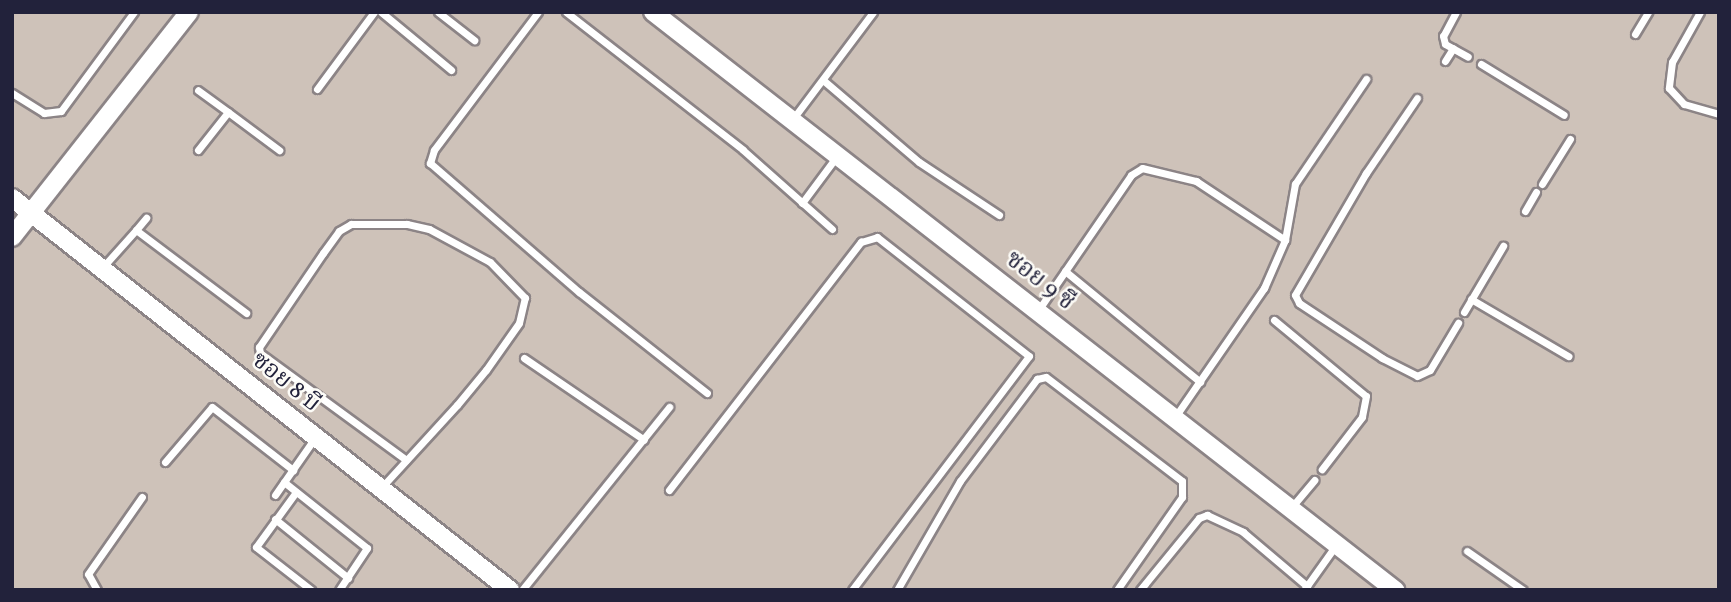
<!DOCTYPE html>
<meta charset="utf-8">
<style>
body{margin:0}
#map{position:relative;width:1731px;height:602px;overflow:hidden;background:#f7e6d1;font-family:Vollkorn,"Noto Serif Thai",serif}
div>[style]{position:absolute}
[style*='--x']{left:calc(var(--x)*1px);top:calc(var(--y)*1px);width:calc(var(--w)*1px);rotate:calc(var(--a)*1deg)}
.industrial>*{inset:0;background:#cec2b9;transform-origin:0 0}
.roads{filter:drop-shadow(2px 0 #8c8486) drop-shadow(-2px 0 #8c8486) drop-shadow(0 2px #8c8486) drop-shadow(0 -2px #8c8486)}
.service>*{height:7px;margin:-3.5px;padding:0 3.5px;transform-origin:3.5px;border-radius:3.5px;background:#fff}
.tertiary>*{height:18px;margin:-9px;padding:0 9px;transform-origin:9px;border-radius:9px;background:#fff}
span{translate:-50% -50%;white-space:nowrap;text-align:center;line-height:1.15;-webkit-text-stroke:5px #fdfcf7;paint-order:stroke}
.street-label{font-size:24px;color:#22223b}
.frame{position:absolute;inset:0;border:14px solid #22223b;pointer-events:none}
</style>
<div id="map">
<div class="industrial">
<div style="left:12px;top:12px;width:1707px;height:578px"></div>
</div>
<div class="roads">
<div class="service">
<div style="--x:381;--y:12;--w:91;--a:39.6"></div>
<div style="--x:438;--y:12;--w:46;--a:37.9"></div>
<div style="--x:538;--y:12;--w:173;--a:127"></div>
<div style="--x:434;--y:150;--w:14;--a:107"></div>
<div style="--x:430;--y:163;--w:197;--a:40.9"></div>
<div style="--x:579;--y:292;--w:163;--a:38.3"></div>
<div style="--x:566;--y:12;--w:224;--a:37.9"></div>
<div style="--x:743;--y:150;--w:119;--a:41.6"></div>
<div style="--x:1456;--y:12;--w:27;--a:118"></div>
<div style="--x:1443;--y:36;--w:8;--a:76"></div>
<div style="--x:1445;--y:44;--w:26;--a:29"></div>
<div style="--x:1700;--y:12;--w:57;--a:119.2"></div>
<div style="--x:1672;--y:62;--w:26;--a:97"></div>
<div style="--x:1669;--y:88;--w:22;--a:47"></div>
<div style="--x:1684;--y:104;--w:36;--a:16"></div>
<div style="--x:1635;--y:34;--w:26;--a:-59"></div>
<div style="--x:1445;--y:61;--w:15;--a:-58"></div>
<div style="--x:1481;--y:64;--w:97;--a:31.6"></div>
<div style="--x:823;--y:80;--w:126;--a:40.5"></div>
<div style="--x:919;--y:162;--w:96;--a:33.5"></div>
<div style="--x:317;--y:89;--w:96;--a:-53.5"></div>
<div style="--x:12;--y:93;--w:38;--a:32"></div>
<div style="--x:44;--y:113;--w:17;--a:-7"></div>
<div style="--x:61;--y:111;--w:123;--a:-53.6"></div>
<div style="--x:1417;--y:98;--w:91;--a:124.2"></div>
<div style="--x:1366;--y:173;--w:141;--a:120.2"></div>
<div style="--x:1295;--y:295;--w:9;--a:63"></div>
<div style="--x:1299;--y:303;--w:100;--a:33.5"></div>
<div style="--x:1382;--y:358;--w:39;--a:27"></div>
<div style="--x:1417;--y:376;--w:14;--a:-25"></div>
<div style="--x:1430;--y:370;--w:55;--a:-59.2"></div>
<div style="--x:228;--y:112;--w:64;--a:36.7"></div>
<div style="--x:792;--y:120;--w:135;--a:-53.1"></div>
<div style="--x:198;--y:150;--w:48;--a:-51.7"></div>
<div style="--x:228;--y:112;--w:37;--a:-144"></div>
<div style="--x:1542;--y:184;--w:53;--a:-58.1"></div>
<div style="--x:802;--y:203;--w:59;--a:-53.3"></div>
<div style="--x:1525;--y:211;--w:22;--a:-60"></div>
<div style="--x:136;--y:230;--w:16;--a:-50"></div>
<div style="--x:102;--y:268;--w:51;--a:-48.2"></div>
<div style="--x:136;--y:230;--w:138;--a:37"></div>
<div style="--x:1065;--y:271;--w:175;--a:39.4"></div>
<div style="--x:1471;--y:299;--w:113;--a:30.4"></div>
<div style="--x:1037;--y:312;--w:166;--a:-55.5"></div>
<div style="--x:1131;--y:175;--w:13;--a:-32"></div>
<div style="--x:1142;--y:168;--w:56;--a:13.5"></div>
<div style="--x:1196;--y:181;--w:107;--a:33.5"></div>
<div style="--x:1464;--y:312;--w:77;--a:-59.4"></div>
<div style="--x:1274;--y:320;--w:119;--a:39.6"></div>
<div style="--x:1366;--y:396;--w:21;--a:101"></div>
<div style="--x:1362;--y:417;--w:66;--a:127.6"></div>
<div style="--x:524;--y:358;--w:145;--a:34.3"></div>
<div style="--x:1175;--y:417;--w:157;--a:-55.4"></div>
<div style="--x:1264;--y:288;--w:52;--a:-66.4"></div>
<div style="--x:1285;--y:240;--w:57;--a:-79.9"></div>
<div style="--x:1295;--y:184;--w:127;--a:-55.9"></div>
<div style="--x:165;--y:462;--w:72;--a:-49.5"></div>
<div style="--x:212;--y:407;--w:103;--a:37.9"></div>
<div style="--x:284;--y:482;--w:106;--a:38.5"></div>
<div style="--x:367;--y:548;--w:50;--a:123.7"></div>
<div style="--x:380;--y:489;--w:114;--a:-47.5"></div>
<div style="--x:457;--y:405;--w:45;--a:-50.4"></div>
<div style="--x:486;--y:370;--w:57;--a:-54.9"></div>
<div style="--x:519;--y:323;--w:26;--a:-77"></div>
<div style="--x:525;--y:298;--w:50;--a:-134.2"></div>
<div style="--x:490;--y:262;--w:69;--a:-151.6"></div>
<div style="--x:429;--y:229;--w:23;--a:-167"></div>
<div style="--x:407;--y:224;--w:56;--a:180"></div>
<div style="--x:351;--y:224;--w:14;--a:150"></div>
<div style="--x:339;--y:231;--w:27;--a:126"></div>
<div style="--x:323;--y:253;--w:114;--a:124.2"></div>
<div style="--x:259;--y:347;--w:6;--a:81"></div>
<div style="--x:260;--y:353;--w:181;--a:36.2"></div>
<div style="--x:669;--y:490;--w:314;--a:-52.3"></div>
<div style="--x:861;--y:242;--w:17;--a:-17"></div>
<div style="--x:877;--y:237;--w:193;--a:38.1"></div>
<div style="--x:1029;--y:356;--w:293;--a:127.1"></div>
<div style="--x:296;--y:492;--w:68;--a:126"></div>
<div style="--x:256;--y:547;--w:70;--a:38"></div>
<div style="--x:275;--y:495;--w:68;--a:-55.1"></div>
<div style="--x:1290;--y:509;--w:38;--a:-50"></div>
<div style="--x:275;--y:519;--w:94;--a:38.9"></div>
<div style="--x:1467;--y:551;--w:68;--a:34.9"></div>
<div style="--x:97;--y:590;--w:18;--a:-119"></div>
<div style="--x:88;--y:574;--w:94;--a:-55"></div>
<div style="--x:522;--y:590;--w:235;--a:-51.2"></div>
<div style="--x:897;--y:590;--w:126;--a:-60"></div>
<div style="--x:960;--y:481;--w:128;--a:-53"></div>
<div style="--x:1037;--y:379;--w:9;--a:-13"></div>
<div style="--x:1046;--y:377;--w:171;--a:37.4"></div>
<div style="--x:1182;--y:481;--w:16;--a:90"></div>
<div style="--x:1182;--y:497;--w:113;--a:125"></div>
<div style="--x:1140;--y:590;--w:93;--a:-50.7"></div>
<div style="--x:1199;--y:518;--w:9;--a:-21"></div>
<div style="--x:1207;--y:515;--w:40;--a:25"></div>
<div style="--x:1243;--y:532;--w:84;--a:40.2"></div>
<div style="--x:1304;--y:590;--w:55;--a:-54.6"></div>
</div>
<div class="tertiary">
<div style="--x:653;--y:12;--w:941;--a:37.92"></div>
<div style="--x:12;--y:198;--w:634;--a:38.21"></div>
<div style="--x:12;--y:237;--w:286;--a:-51.8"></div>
</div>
</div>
<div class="street-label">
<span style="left:1039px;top:282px;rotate:38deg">ซอย 9 ซี</span>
<span style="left:285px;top:383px;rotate:39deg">ซอย 8 บี</span>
</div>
<div class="frame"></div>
</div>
